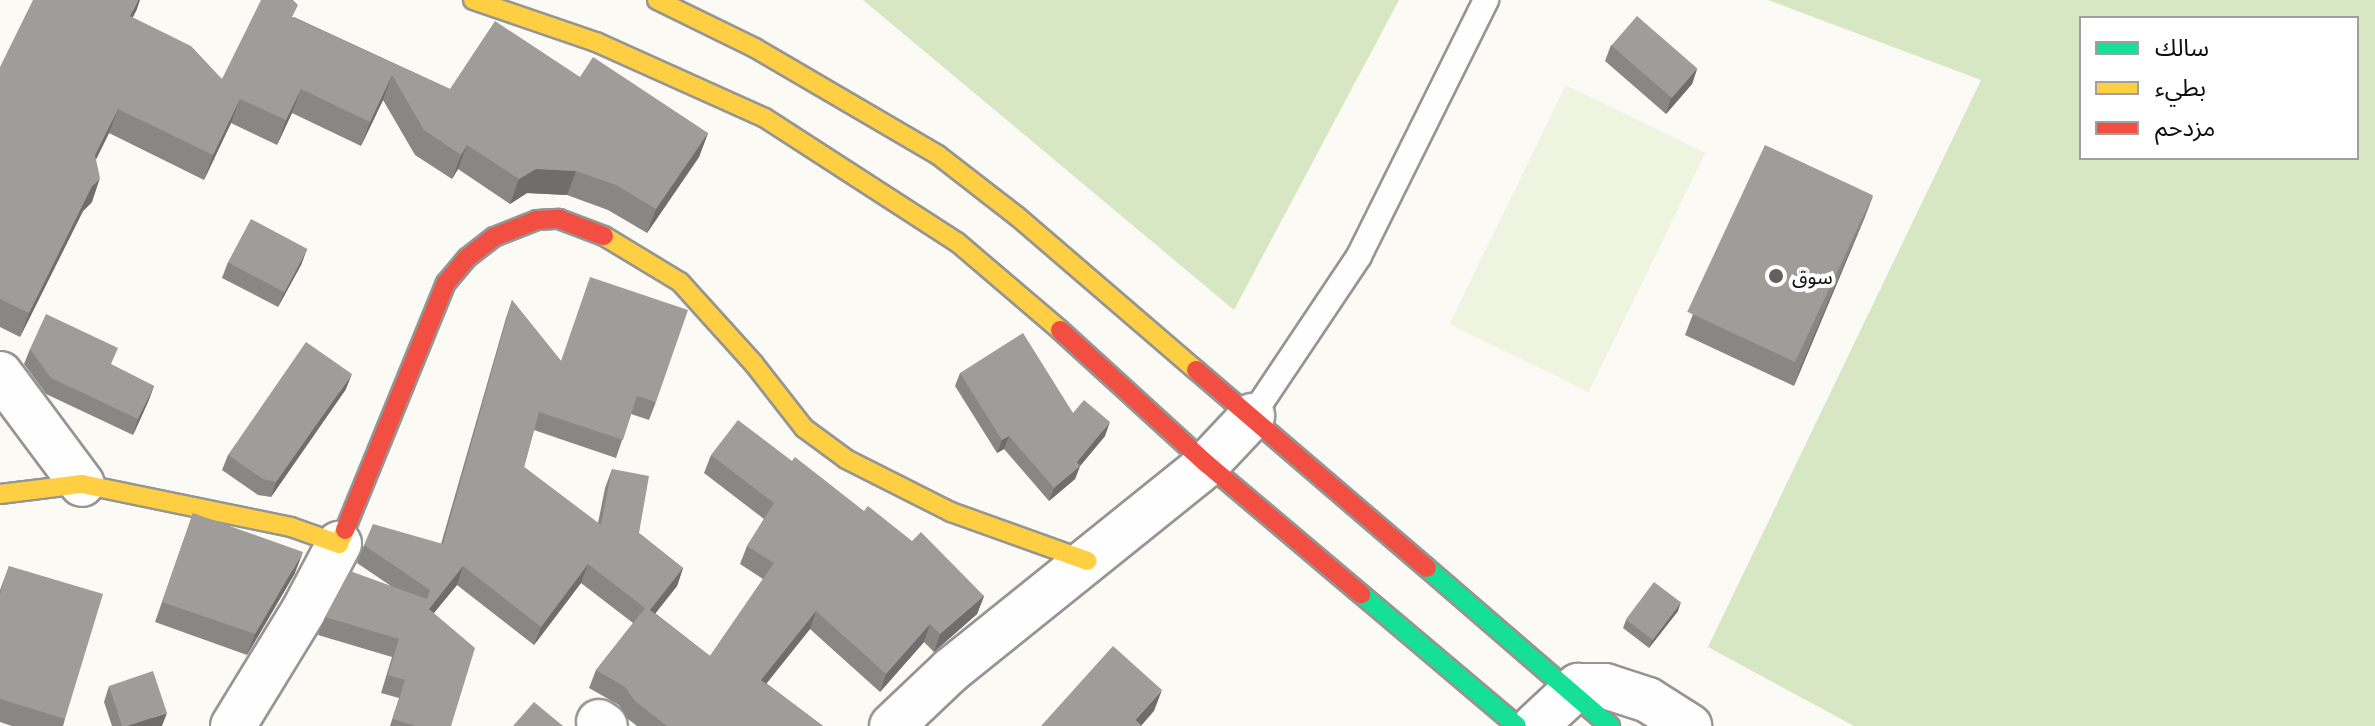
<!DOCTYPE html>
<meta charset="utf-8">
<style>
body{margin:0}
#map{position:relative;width:2375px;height:726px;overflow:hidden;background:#fbfaf5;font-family:"IBM Plex Serif","Noto Sans Arabic",serif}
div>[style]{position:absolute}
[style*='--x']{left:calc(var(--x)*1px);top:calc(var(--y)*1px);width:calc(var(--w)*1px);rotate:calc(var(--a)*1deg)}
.forest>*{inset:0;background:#d7e7c4}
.pitch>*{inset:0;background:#eff4e0;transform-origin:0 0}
.roads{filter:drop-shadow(2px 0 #959593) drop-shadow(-2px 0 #959593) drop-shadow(0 2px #959593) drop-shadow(0 -2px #959593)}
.lane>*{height:24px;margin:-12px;padding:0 12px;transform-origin:12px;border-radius:12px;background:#fefefe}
.street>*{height:44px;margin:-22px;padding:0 22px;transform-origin:22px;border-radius:22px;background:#fefefe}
.fast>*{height:18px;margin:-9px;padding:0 9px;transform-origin:9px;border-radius:9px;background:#16e098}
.slow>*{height:18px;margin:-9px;padding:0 9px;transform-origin:9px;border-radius:9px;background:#ffcf43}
.jam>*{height:18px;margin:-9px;padding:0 9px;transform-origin:9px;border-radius:9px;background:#f24e42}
.wall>*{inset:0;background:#898784}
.shaded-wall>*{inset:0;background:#6f6e6c}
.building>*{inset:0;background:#9f9d9a;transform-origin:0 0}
.dots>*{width:22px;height:22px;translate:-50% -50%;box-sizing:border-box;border:4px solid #fff;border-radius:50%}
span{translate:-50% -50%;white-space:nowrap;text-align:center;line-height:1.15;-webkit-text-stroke:8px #fff;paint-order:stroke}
.poi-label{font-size:20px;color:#0f0f0f}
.left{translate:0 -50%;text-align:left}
.legend{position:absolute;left:2079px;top:16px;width:280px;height:144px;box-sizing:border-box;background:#fff;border:2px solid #9f9f9f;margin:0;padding:10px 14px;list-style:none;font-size:24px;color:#0f0f0f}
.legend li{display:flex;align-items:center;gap:16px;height:40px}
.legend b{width:40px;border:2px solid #9f9f9f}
</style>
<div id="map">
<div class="forest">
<div style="clip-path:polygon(863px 0,1399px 0,1234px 310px)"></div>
<div style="clip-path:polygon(evenodd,1768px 0,2375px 0,2375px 726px,1854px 726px,1708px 647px,1981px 80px,1768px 0,2357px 18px,2357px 158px,2081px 158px,2081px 18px,2357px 18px)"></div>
</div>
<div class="pitch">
<div style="left:1566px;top:85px;width:155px;height:266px;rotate:26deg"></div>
</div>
<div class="roads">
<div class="lane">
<div style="--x:1252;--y:416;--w:192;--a:-56.2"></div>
<div style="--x:1359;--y:256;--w:286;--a:-63.6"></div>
</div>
<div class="street">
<div style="--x:0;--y:374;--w:137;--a:53.3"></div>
<div style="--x:599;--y:722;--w:7;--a:34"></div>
<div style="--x:233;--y:726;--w:136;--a:-58.5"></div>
<div style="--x:304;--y:610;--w:75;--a:-62.1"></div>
<div style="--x:892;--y:726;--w:81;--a:-43.5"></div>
<div style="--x:951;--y:670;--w:329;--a:-38.8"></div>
<div style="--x:1207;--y:464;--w:66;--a:-46.8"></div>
<div style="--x:1535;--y:726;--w:59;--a:-42.9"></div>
<div style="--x:1578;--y:686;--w:27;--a:0"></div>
<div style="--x:1605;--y:686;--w:45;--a:18"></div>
<div style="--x:1648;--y:700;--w:49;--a:32.4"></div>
</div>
<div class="fast">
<div style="--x:1427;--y:568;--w:242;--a:40.8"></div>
<div style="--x:1361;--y:594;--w:204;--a:40.2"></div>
</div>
<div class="slow">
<div style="--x:473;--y:0;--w:130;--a:18.9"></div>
<div style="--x:596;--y:42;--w:185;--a:24.2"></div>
<div style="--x:765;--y:118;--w:229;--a:32.9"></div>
<div style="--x:957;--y:242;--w:135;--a:40.5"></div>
<div style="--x:657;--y:0;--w:109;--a:26.1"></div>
<div style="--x:755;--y:48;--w:212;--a:30.3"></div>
<div style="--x:938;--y:155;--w:101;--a:37.8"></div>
<div style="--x:1018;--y:217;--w:235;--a:40.7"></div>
<div style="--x:604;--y:236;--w:89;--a:31.2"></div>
<div style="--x:680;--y:282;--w:110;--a:47.9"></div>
<div style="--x:754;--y:364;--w:81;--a:52"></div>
<div style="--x:804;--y:428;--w:52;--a:36.4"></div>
<div style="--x:846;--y:459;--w:118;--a:26.8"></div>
<div style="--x:951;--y:512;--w:145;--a:19.7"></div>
<div style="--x:0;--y:494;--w:83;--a:-7"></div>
<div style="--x:82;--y:484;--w:213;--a:11.6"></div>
<div style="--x:291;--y:527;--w:51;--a:19.5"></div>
<div style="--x:339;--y:544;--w:15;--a:-67"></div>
</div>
<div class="jam">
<div style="--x:1060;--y:330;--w:199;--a:42.4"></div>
<div style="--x:1207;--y:464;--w:202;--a:40.2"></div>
<div style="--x:1196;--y:370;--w:304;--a:40.6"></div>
<div style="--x:345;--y:530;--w:267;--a:-67.8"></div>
<div style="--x:446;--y:283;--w:33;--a:-50"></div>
<div style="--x:467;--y:258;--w:34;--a:-38"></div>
<div style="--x:494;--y:237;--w:46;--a:-21.6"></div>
<div style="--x:537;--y:220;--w:22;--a:-3"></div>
<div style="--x:559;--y:219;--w:48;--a:20.7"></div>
</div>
</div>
<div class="wall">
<div style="clip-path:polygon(137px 9px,132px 18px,222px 79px,294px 17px,450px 89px,580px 77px,708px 133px,699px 157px,647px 233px,608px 210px,567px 195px,527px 193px,510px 204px,458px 169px,452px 179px,415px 155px,383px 100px,361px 146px,292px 113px,277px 145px,231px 123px,204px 180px,109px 133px,96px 159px,92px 202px,83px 211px,20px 337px,0 327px,0 67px)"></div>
<div style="clip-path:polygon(1611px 45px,1697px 69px,1692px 84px,1666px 114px,1605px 61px)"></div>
<div style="clip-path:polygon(1873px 196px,1794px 386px,1685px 335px,1693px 314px)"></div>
<div style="clip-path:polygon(307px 249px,301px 265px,278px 307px,222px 278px,228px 262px)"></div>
<div style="clip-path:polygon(512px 300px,561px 361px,656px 402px,649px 420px,631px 414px,616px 458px,534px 430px,524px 467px,598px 523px,605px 488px,612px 469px,639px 533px,683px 568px,677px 586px,655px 613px,710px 656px,763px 579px,740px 564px,747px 546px,764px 519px,704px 473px,711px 455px,792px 461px,984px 596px,977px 614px,934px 652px,924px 642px,880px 692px,810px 629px,766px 683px,823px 726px,637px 726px,628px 719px,619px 705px,589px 688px,596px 670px,633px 623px,581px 583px,534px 645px,457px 585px,434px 613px,451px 726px,390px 726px,399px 698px,381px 693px,392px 657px,318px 635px,325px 617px,391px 586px,357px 563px,364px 545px,441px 544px,506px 318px)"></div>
<div style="clip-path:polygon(30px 349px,112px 365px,154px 386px,148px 402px,133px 435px,46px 394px,24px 364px)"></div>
<div style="clip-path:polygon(960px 373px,1073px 413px,1105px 436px,1080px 466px,1075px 479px,1049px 501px,1004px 449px,997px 453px,955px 386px)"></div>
<div style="clip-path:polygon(346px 389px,271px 497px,258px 495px,222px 470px,228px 455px)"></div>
<div style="clip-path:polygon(193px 513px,295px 573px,247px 655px,155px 622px)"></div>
<div style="clip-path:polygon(9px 566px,65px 719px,63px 726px,12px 726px,0 722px,0 590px)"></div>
<div style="clip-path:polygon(1678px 611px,1649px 648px,1623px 628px,1626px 620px)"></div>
<div style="clip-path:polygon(109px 686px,162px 726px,112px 726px,104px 702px)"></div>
</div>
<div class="shaded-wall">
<div style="clip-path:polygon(138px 0,140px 0,137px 9px,121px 41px,130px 16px)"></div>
<div style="clip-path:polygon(1697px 69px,1692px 84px,1666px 114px,1671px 98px)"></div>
<div style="clip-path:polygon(392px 75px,383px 100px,361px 146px,370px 122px)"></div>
<div style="clip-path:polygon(301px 89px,292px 113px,277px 145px,286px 120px)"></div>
<div style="clip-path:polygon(240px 99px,231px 123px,204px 180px,213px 155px)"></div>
<div style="clip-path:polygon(118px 109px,109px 133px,86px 180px,95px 155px)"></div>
<div style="clip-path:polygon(708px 133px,699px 157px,647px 233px,656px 209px)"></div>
<div style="clip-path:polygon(467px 145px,458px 169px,452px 179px,461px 155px)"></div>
<div style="clip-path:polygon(536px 169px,576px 171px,567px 195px,527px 193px,510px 204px,519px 179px)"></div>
<div style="clip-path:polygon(100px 178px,92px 202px,83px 211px,20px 337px,29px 313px,92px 186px)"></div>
<div style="clip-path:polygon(1873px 196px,1865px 217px,1794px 386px,1801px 366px)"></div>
<div style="clip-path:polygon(307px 249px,301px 265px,278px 307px,284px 292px)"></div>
<div style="clip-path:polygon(352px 374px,346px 389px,271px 497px,276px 482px)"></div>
<div style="clip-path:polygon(154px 386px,148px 402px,133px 435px,138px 419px)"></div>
<div style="clip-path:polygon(1110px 422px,1105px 436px,1080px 466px,1075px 479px,1049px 501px,1054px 488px)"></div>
<div style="clip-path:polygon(1009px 436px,1004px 449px,997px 453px,1002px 440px)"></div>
<div style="clip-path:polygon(303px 552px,295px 573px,247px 655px,255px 634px)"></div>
<div style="clip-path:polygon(588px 564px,581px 583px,534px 645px,541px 627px)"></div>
<div style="clip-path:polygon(463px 566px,457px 585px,422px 627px,429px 609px)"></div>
<div style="clip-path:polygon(683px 568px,677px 586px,644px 628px,650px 610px)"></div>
<div style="clip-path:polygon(984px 596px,977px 614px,934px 652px,940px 634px)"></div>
<div style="clip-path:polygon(1681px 602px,1678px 611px,1649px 648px,1652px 640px)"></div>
<div style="clip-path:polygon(816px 611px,810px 629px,755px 698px,761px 680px)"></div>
<div style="clip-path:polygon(930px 624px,924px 642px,880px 692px,886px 674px)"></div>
<div style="clip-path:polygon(1162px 690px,1154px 711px,1141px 726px,1135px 720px)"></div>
<div style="clip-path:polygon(167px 713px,162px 726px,127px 726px)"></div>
</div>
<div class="building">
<div style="clip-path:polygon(33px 0,138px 0,130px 16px,191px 46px,222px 79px,261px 0,293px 0,298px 5px,292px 17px,450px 89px,495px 21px,580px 77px,593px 57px,708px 133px,656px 209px,616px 185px,576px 171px,536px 169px,519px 179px,467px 145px,461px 155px,424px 130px,392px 75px,370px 122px,301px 89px,286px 120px,240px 99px,213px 155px,118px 109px,95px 155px,100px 178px,92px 186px,29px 313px,0 299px,0 67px)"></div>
<div style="left:1637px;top:16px;width:80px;height:39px;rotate:41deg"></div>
<div style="left:1765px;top:145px;width:119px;height:184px;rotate:25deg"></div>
<div style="left:251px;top:219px;width:64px;height:49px;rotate:28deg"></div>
<div style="clip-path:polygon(590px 277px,688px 310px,656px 402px,637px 396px,623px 440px,539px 412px,524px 467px,601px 525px,612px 469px,649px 476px,639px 533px,683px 568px,650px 610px,710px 656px,774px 563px,747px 546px,774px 503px,711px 455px,738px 420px,792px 461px,795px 457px,864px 511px,868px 506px,912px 541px,921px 532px,984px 596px,940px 634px,930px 624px,886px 674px,816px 611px,761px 680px,823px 726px,667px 726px,635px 701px,625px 687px,596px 670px,645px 608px,588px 564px,541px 627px,463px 566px,429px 609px,475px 648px,451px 726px,416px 726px,393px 719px,405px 680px,388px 675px,399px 639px,325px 617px,350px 571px,427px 599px,430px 590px,364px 545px,373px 524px,443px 544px,512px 300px,561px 361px)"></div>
<div style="clip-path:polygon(46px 314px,118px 348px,111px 364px,154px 386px,138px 419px,51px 378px,30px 349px)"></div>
<div style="clip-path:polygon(1023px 333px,1073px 413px,1084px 400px,1110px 422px,1077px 462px,1080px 466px,1054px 488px,1009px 436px,1002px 440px,960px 373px)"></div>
<div style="clip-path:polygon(306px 342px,352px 374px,276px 482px,263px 479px,228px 455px)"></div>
<div style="clip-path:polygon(193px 513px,303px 552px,255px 634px,162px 602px)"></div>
<div style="clip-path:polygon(9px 566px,103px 594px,65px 719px,0 699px,0 594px)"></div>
<div style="left:1654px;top:582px;width:34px;height:47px;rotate:37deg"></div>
<div style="clip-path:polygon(1113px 646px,1162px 690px,1135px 720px,1142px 726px,1041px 726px)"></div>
<div style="clip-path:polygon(153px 671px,167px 713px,127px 726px,122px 726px,109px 686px)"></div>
<div style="clip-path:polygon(534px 702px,563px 726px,513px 726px)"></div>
</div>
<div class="dots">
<div style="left:1776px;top:276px;background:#626160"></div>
</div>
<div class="poi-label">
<span class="left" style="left:1792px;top:276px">سوق</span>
</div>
<ul class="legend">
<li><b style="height:10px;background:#16e098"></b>سالك</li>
<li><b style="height:10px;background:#ffcf43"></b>بطيء</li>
<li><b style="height:10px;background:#f24e42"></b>مزدحم</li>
</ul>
</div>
